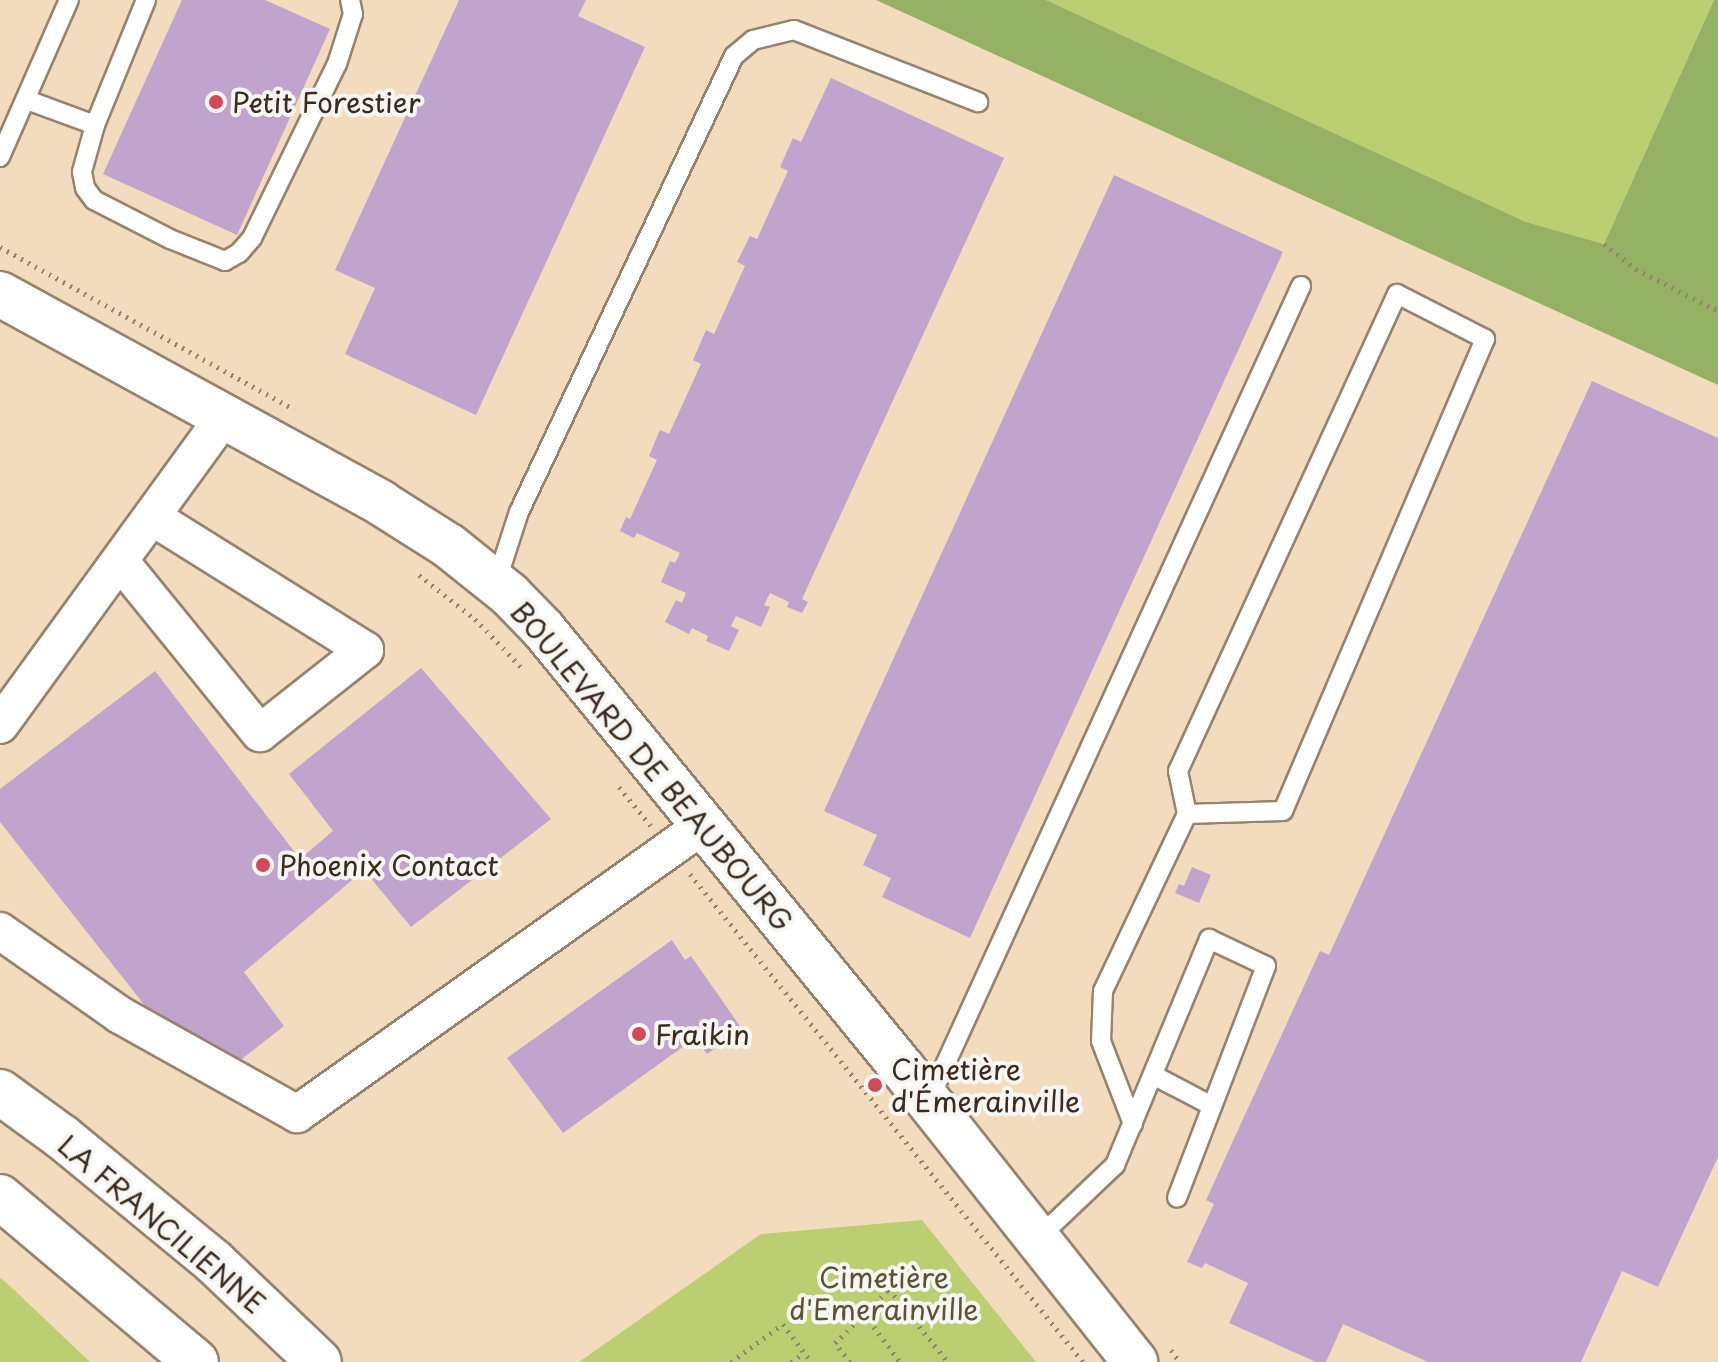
<!DOCTYPE html>
<meta charset="utf-8">
<style>
body{margin:0}
#map{position:relative;width:1718px;height:1362px;overflow:hidden;background:#f2dcbd;font-family:"Playpen Sans",sans-serif}
div>[style]{position:absolute}
[style*='--x']{left:calc(var(--x)*1px);top:calc(var(--y)*1px);width:calc(var(--w)*1px);rotate:calc(var(--a)*1deg)}
.green>*{inset:0;background:#bcce72}
.forest>*{inset:0;background:#95b164}
.building>*{inset:0;background:#c1a4cd}
.path>*{height:5px;margin-top:-2.5px;transform-origin:0;background:repeating-linear-gradient(90deg,#96836e 0 2px,transparent 0 8px)}
.roads{filter:drop-shadow(2px 0 #96836e) drop-shadow(-2px 0 #96836e) drop-shadow(0 2px #96836e) drop-shadow(0 -2px #96836e)}
.lane>*{height:18px;margin:-9px;padding:0 9px;transform-origin:9px;border-radius:9px;background:#fff}
.street>*{height:36px;margin:-18px;padding:0 18px;transform-origin:18px;border-radius:18px;background:#fff}
.secondary>*{height:44px;margin:-22px;padding:0 22px;transform-origin:22px;border-radius:22px;background:#fff}
.highway>*{height:44px;margin:-22px;padding:0 22px;transform-origin:22px;border-radius:22px;background:#fff}
.dots>*{width:22px;height:22px;translate:-50% -50%;box-sizing:border-box;border:4px solid #f6f6f2;border-radius:50%}
span{translate:-50% -50%;white-space:nowrap;text-align:center;line-height:1.15;-webkit-text-stroke:8px #f6f6f2;paint-order:stroke}
.poi-label{font-size:28px;color:#3b2a1e}
.left{translate:0 -50%;text-align:left}
.street-label{font-size:28px;color:#3b2a1e}
.park-label{font-size:28px;color:#5b5333}
</style>
<div id="map">
<div class="green">
<div style="clip-path:polygon(1046px 0,1714px 0,1604px 244px,1526px 222px)"></div>
<div style="clip-path:polygon(922px 1220px,1036px 1362px,579px 1362px,761px 1234px)"></div>
<div style="clip-path:polygon(0 1278px,9px 1285px,90px 1362px,0 1362px)"></div>
</div>
<div class="forest">
<div style="clip-path:polygon(876px 0,1046px 0,1526px 222px,1604px 244px,1714px 0,1718px 0,1718px 385px)"></div>
</div>
<div class="building">
<div style="clip-path:polygon(182px 0,265px 0,330px 29px,237px 235px,103px 174px)"></div>
<div style="clip-path:polygon(459px 0,586px 0,578px 16px,645px 47px,476px 415px,345px 354px,375px 288px,335px 270px)"></div>
<div style="clip-path:polygon(831px 78px,1004px 158px,802px 599px,808px 602px,802px 613px,787px 607px,789px 602px,770px 593px,764px 605px,770px 607px,761px 627px,736px 616px,731px 626px,739px 630px,729px 651px,706px 641px,708px 636px,692px 628px,689px 634px,665px 622px,676px 600px,682px 603px,686px 593px,661px 582px,670px 561px,675px 563px,680px 553px,637px 533px,634px 538px,620px 531px,626px 517px,630px 519px,657px 460px,649px 456px,660px 430px,669px 434px,701px 364px,693px 360px,706px 330px,714px 334px,745px 266px,737px 262px,750px 236px,757px 239px,788px 171px,780px 167px,793px 138px,801px 142px)"></div>
<div style="clip-path:polygon(1114px 175px,1283px 252px,970px 938px,882px 897px,891px 878px,863px 865px,877px 835px,824px 811px)"></div>
<div style="clip-path:polygon(1592px 381px,1718px 438px,1718px 1157px,1658px 1287px,1622px 1271px,1581px 1362px,1428px 1362px,1343px 1324px,1326px 1362px,1316px 1362px,1229px 1323px,1248px 1283px,1205px 1263px,1202px 1268px,1187px 1262px,1214px 1204px,1206px 1200px,1320px 951px,1329px 955px)"></div>
<div style="clip-path:polygon(421px 668px,551px 819px,411px 927px,364px 870px,244px 972px,284px 1026px,229px 1069px,161px 1026px,0 822px,0 789px,155px 671px,300px 859px,333px 831px,289px 774px)"></div>
<div style="clip-path:polygon(1192px 867px,1211px 875px,1199px 903px,1175px 893px,1179px 884px,1184px 886px)"></div>
<div style="clip-path:polygon(672px 940px,685px 960px,691px 956px,742px 1029px,707px 1054px,695px 1038px,563px 1133px,507px 1058px)"></div>
</div>
<div class="path">
<div style="--x:1604;--y:244;--w:41;--a:38"></div>
<div style="--x:1636;--y:269;--w:92;--a:27.1"></div>
<div style="--x:0;--y:247;--w:336;--a:28.9"></div>
<div style="--x:419;--y:575;--w:71;--a:38.2"></div>
<div style="--x:475;--y:619;--w:71;--a:46.1"></div>
<div style="--x:619;--y:787;--w:50;--a:50.6"></div>
<div style="--x:690;--y:874;--w:627;--a:51.15"></div>
<div style="--x:864;--y:1314;--w:60;--a:53.1"></div>
<div style="--x:1171;--y:1350;--w:15;--a:53"></div>
<div style="--x:731;--y:1362;--w:64;--a:-36.2"></div>
<div style="--x:783;--y:1324;--w:47;--a:53.6"></div>
<div style="--x:791;--y:1362;--w:16;--a:-35"></div>
<div style="--x:850;--y:1362;--w:24;--a:-128"></div>
<div style="--x:835;--y:1343;--w:76;--a:-45"></div>
<div style="--x:889;--y:1289;--w:94;--a:51.1"></div>
</div>
<div class="roads">
<div class="lane">
<div style="--x:146;--y:0;--w:135;--a:112.2"></div>
<div style="--x:95;--y:125;--w:49;--a:105.5"></div>
<div style="--x:82;--y:172;--w:16;--a:79"></div>
<div style="--x:85;--y:188;--w:15;--a:53"></div>
<div style="--x:94;--y:200;--w:85;--a:27.2"></div>
<div style="--x:170;--y:239;--w:59;--a:21.8"></div>
<div style="--x:225;--y:261;--w:16;--a:-30"></div>
<div style="--x:239;--y:253;--w:20;--a:-49"></div>
<div style="--x:252;--y:238;--w:194;--a:-64"></div>
<div style="--x:337;--y:64;--w:52;--a:-72.3"></div>
<div style="--x:353;--y:14;--w:14;--a:-102"></div>
<div style="--x:27;--y:100;--w:72;--a:20.2"></div>
<div style="--x:0;--y:157;--w:171;--a:-66.3"></div>
<div style="--x:496;--y:583;--w:75;--a:-72.1"></div>
<div style="--x:519;--y:512;--w:504;--a:-64.76"></div>
<div style="--x:734;--y:56;--w:25;--a:-40"></div>
<div style="--x:753;--y:40;--w:42;--a:-13.7"></div>
<div style="--x:794;--y:30;--w:198;--a:21.4"></div>
<div style="--x:1153;--y:1075;--w:67;--a:27.7"></div>
<div style="--x:929;--y:1100;--w:895;--a:-65.44"></div>
<div style="--x:1133;--y:1124;--w:89;--a:-111.1"></div>
<div style="--x:1101;--y:1041;--w:50;--a:-87.7"></div>
<div style="--x:1103;--y:991;--w:196;--a:-64.6"></div>
<div style="--x:1187;--y:814;--w:44;--a:-101.8"></div>
<div style="--x:1178;--y:771;--w:525;--a:-65.34"></div>
<div style="--x:1397;--y:294;--w:99;--a:27.1"></div>
<div style="--x:1485;--y:339;--w:513;--a:113.17"></div>
<div style="--x:1283;--y:811;--w:96;--a:178.2"></div>
<div style="--x:1036;--y:1240;--w:109;--a:-43.5"></div>
<div style="--x:1115;--y:1165;--w:245;--a:-67.4"></div>
<div style="--x:1209;--y:939;--w:63;--a:25.3"></div>
<div style="--x:1266;--y:966;--w:248;--a:111"></div>
</div>
<div class="street">
<div style="--x:120;--y:561;--w:222;--a:50.9"></div>
<div style="--x:260;--y:733;--w:134;--a:-38.3"></div>
<div style="--x:365;--y:650;--w:251;--a:-148"></div>
<div style="--x:0;--y:725;--w:381;--a:-54"></div>
<div style="--x:0;--y:931;--w:146;--a:35"></div>
<div style="--x:120;--y:1015;--w:203;--a:29.2"></div>
<div style="--x:297;--y:1114;--w:498;--a:-35.4"></div>
</div>
<div class="secondary">
<div style="--x:0;--y:294;--w:435;--a:28.7"></div>
<div style="--x:381;--y:503;--w:80;--a:32.3"></div>
<div style="--x:449;--y:546;--w:77;--a:38.7"></div>
<div style="--x:509;--y:594;--w:49;--a:45.8"></div>
<div style="--x:543;--y:629;--w:569;--a:50.71"></div>
<div style="--x:903;--y:1069;--w:374;--a:51.6"></div>
</div>
<div class="highway">
<div style="--x:0;--y:1092;--w:77;--a:36"></div>
<div style="--x:62;--y:1137;--w:195;--a:39.4"></div>
<div style="--x:213;--y:1261;--w:146;--a:43.6"></div>
<div style="--x:0;--y:1197;--w:256;--a:40.1"></div>
</div>
</div>
<div class="dots">
<div style="left:216px;top:102px;background:#d1495b"></div>
<div style="left:263px;top:865px;background:#d1495b"></div>
<div style="left:639px;top:1034px;background:#d1495b"></div>
<div style="left:875px;top:1085px;background:#d1495b"></div>
</div>
<div class="poi-label">
<span class="left" style="left:232px;top:102px">Petit Forestier</span>
<span class="left" style="left:279px;top:865px">Phoenix Contact</span>
<span class="left" style="left:655px;top:1034px">Fraikin</span>
<span class="left" style="left:891px;top:1085px">Cimetière<br>d'Émerainville</span>
</div>
<div class="street-label">
<span style="left:652px;top:766px;rotate:50deg">BOULEVARD DE BEAUBOURG</span>
<span style="left:162px;top:1224px;rotate:40deg">LA FRANCILIENNE</span>
</div>
<div class="park-label">
<span style="left:884px;top:1293px">Cimetière<br>d'Emerainville</span>
</div>
</div>
